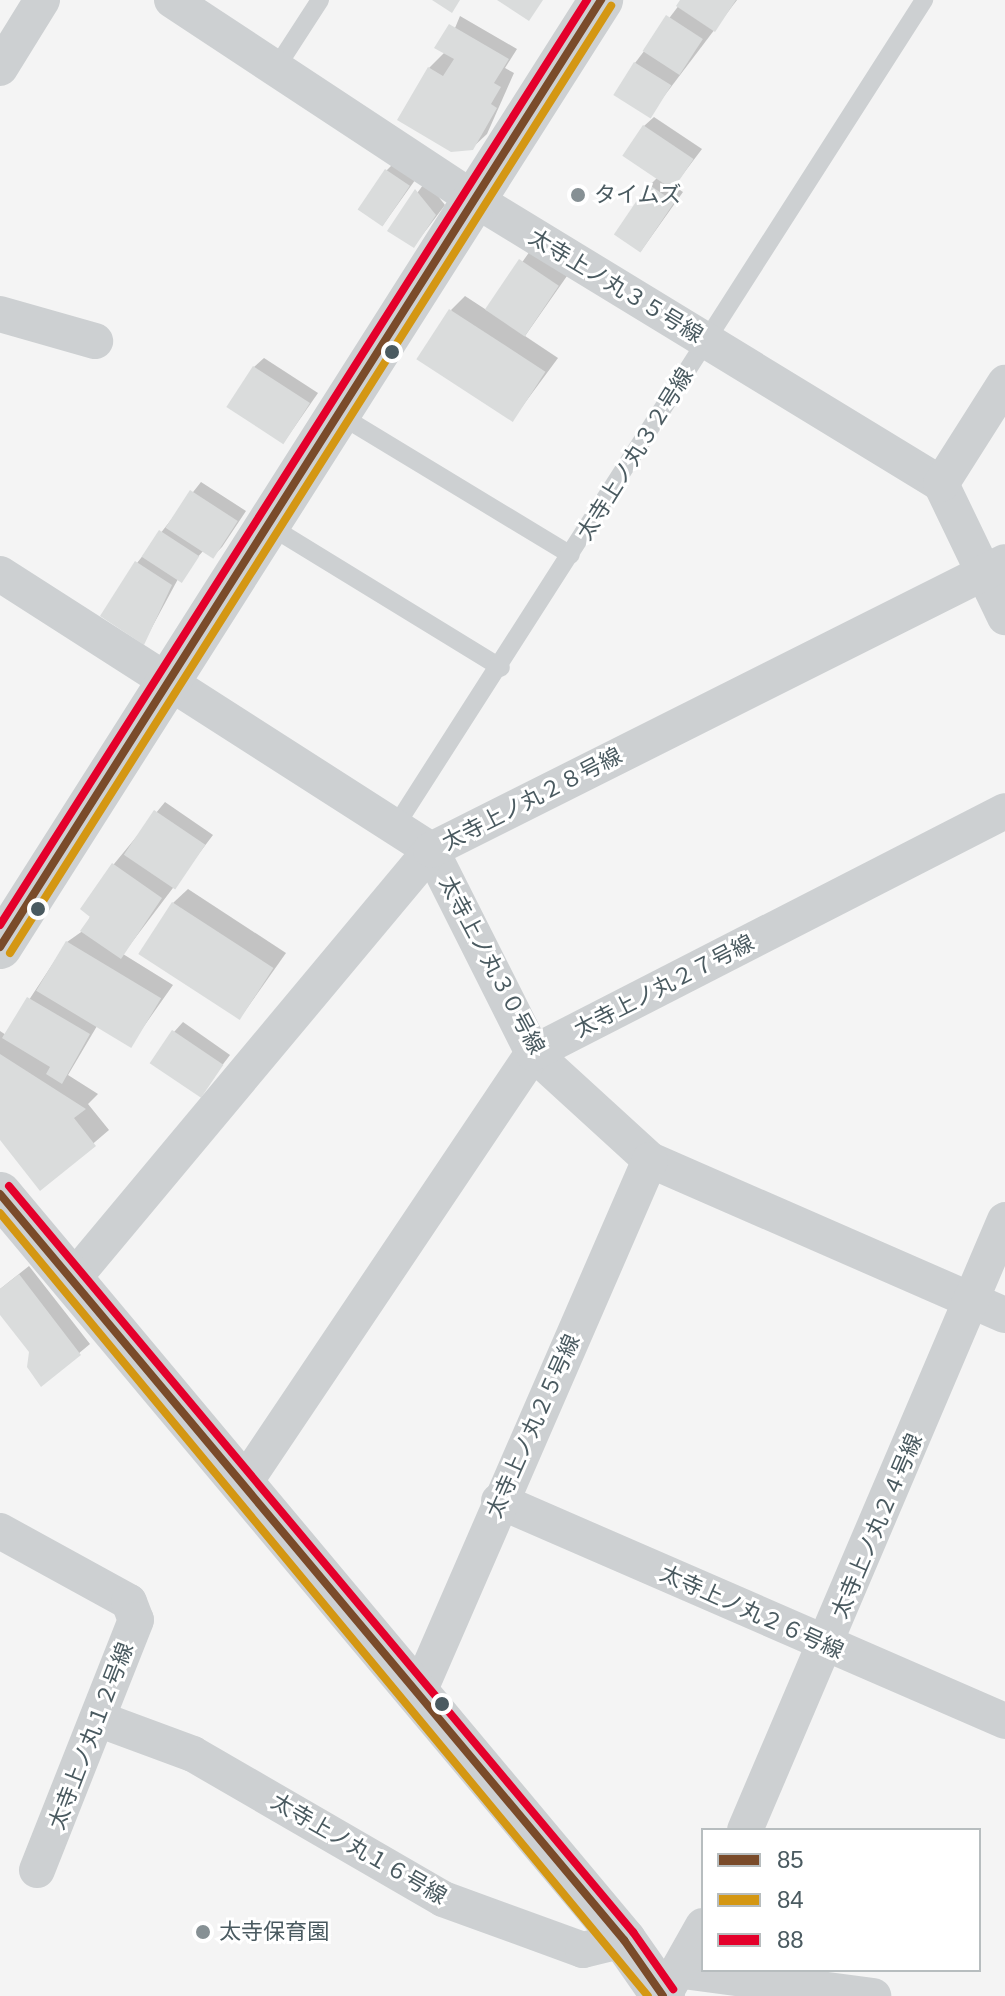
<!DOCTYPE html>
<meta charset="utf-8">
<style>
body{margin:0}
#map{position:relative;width:1005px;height:1996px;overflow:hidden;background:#f4f4f4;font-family:Helvetica,"Noto Sans JP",sans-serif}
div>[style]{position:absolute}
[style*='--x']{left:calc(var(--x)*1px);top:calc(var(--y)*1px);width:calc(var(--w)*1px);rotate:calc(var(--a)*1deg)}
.shadow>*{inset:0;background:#0003}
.building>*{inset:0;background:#dadcdc;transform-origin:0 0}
.lane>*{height:18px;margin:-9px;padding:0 9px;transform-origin:9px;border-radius:9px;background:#cdd0d2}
.street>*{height:36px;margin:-18px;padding:0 18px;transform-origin:18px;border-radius:18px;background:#cdd0d2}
.secondary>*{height:44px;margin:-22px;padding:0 22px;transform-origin:22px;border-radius:22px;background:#cdd0d2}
.bus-1>*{height:8px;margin:-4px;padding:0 4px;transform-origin:4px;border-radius:4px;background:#7a4b2a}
.bus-2>*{height:8px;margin:-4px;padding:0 4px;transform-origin:4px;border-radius:4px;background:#d49713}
.bus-3>*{height:8px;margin:-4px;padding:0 4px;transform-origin:4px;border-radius:4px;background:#e4002b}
.dots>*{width:22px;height:22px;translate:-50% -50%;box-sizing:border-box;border:4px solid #fff;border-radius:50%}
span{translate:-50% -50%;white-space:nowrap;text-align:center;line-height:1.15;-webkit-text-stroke:6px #fff;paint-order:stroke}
.poi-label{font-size:22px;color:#4a5a60}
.left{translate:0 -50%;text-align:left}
.street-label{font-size:22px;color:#4a5a60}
.legend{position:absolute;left:701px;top:1828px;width:280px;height:144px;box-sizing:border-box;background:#fff;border:2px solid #b7bdbf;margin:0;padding:10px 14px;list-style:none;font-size:24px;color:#4a5a60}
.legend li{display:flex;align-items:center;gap:16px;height:40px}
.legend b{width:40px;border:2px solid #b7bdbf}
</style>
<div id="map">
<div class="shadow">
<div style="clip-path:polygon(683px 0,737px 0,649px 116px,635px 63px)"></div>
<div style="clip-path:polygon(460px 16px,517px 49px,505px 68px,514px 73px,487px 134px,472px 148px,429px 68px,445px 52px)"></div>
<div style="clip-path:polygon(654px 117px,702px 149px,674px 186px,683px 192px,641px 251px,650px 185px,658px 177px,644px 126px)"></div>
<div style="clip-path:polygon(396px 161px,418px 176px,383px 225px,386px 171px)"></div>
<div style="clip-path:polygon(426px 181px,445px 205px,414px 246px,390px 230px)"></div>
<div style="clip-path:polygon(530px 251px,567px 276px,525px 336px,558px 358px,513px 419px,451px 310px,465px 296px,488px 311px)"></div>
<div style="clip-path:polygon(264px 358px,318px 393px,284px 442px,254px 367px)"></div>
<div style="clip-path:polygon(201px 482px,246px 511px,222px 547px,213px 556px,204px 550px,178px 579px,144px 642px,137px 563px)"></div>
<div style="clip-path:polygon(165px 802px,213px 835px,123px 954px,173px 985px,130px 1046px,97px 1026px,68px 1075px,98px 1094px,88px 1104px,109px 1130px,41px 1188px,0 1135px,0 1031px,6px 1035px,67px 942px,84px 930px,114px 864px)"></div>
<div style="clip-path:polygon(188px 889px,286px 953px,240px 1018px,173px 903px)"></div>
<div style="clip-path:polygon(183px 1022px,230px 1055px,199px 1096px,174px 1032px)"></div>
<div style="clip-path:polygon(29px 1266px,90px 1344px,42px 1384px,31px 1351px,0 1312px,0 1289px)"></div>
</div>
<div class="building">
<div style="clip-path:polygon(432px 0,460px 0,452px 13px)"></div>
<div style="clip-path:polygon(497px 0,543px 0,529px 21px)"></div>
<div style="clip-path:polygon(680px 0,736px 0,715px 32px,676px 6px)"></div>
<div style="left:666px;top:15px;width:44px;height:43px;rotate:33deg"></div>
<div style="clip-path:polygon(449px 24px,509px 59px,494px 83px,501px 87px,491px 104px,497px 108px,473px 150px,451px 152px,397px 120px,428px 67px,443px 76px,454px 59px,434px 48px)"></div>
<div style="left:634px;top:62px;width:44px;height:39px;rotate:32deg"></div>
<div style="left:643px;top:125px;width:61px;height:37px;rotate:34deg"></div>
<div style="left:385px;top:169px;width:30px;height:49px;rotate:34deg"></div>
<div style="left:648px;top:184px;width:32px;height:61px;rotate:34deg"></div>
<div style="clip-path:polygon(415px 189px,436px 215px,414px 248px,387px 231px)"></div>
<div style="left:519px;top:259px;width:48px;height:61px;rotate:34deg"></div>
<div style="left:449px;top:309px;width:115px;height:60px;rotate:33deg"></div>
<div style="left:253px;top:366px;width:68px;height:49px;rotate:33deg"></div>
<div style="left:190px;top:490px;width:57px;height:45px;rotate:33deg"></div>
<div style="left:159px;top:530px;width:48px;height:32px;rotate:33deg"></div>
<div style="clip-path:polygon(135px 561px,172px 585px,144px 645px,100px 616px)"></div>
<div style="left:154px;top:810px;width:62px;height:54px;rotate:34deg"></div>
<div style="clip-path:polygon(112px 863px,162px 898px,121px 959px,80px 931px,90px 917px,80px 909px)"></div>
<div style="left:172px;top:902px;width:121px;height:62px;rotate:33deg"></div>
<div style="left:66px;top:941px;width:111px;height:58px;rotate:31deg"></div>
<div style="clip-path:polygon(27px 997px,90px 1034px,62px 1084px,46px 1074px,50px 1067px,2px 1038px)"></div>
<div style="left:172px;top:1030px;width:62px;height:40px;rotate:34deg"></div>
<div style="clip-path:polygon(0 1054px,86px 1109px,74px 1118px,96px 1146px,40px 1191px,0 1140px)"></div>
<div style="clip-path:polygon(19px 1274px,81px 1355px,41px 1387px,27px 1367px,29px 1352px,0 1315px,0 1289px)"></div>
</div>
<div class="lane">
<div style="--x:276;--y:68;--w:81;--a:-57.1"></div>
<div style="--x:338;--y:414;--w:272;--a:31.2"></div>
<div style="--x:268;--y:525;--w:273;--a:31.5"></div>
<div style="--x:395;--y:827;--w:982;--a:-57.39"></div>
</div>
<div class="street">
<div style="--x:172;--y:0;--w:362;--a:33.4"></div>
<div style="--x:474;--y:199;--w:547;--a:31.39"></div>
<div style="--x:941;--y:484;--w:148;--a:64.3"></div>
<div style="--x:0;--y:68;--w:80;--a:-58.3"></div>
<div style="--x:0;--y:314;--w:99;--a:15.9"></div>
<div style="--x:941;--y:484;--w:120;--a:-57.6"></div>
<div style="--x:0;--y:574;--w:512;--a:32.63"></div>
<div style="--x:431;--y:850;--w:227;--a:63.3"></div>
<div style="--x:533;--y:1053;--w:159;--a:42.4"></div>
<div style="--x:650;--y:1160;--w:387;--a:23.6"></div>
<div style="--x:72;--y:1280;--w:560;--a:-50.14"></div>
<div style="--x:431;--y:850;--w:642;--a:-26.64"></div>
<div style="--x:241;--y:1488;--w:524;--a:-56.13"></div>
<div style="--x:533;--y:1053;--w:530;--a:-27.14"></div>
<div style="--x:499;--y:1501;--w:552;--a:23.5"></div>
<div style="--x:0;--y:1531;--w:147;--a:28.8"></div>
<div style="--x:129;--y:1602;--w:19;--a:69"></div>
<div style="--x:136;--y:1620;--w:269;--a:111.6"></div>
<div style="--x:418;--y:1694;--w:582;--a:-66.52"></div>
<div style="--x:101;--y:1720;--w:98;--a:20.3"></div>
<div style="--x:193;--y:1754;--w:289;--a:30.1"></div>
<div style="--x:443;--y:1899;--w:149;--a:20"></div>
<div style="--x:583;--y:1950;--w:42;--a:-13.7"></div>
<div style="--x:745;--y:1830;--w:663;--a:-66.91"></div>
<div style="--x:683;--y:1971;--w:192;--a:7.5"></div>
<div style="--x:669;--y:1986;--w:69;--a:-60.5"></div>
</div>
<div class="secondary">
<div style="--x:0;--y:947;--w:1122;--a:-57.6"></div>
<div style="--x:0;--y:1194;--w:973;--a:50.09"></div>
<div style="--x:624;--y:1940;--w:68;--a:55.1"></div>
</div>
<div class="bus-1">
<div style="--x:0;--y:947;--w:1122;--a:-57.6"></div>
<div style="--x:0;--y:1194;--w:973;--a:50.09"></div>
<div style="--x:624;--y:1940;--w:68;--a:55.1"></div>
</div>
<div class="bus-2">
<div style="--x:10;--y:953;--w:1122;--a:-57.6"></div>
<div style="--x:0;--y:1213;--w:1016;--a:50.39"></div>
</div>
<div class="bus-3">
<div style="--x:0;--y:925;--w:1096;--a:-57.6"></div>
<div style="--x:9;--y:1186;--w:973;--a:50.09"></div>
<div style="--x:633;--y:1932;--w:70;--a:54.9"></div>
</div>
<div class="dots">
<div style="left:578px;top:195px;background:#869094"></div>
<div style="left:392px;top:352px;background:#4a5a60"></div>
<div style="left:38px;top:909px;background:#4a5a60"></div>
<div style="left:442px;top:1704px;background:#4a5a60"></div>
<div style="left:203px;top:1932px;background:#869094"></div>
</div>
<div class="poi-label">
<span class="left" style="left:594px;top:195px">タイムズ</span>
<span class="left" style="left:219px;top:1932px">太寺保育園</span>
</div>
<div class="street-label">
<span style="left:616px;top:286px;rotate:31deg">太寺上ノ丸３５号線</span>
<span style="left:635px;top:454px;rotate:-58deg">太寺上ノ丸３２号線</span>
<span style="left:532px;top:799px;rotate:-27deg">太寺上ノ丸２８号線</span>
<span style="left:492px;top:965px;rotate:62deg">太寺上ノ丸３０号線</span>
<span style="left:664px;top:986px;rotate:-27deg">太寺上ノ丸２７号線</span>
<span style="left:533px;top:1426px;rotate:-66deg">太寺上ノ丸２５号線</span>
<span style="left:877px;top:1526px;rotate:-67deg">太寺上ノ丸２４号線</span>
<span style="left:752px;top:1612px;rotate:24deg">太寺上ノ丸２６号線</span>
<span style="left:91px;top:1736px;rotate:-69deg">太寺上ノ丸１２号線</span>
<span style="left:359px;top:1849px;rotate:30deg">太寺上ノ丸１６号線</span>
</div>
<ul class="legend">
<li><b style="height:10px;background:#7a4b2a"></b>85</li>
<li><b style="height:10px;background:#d49713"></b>84</li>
<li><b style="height:10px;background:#e4002b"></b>88</li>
</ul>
</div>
